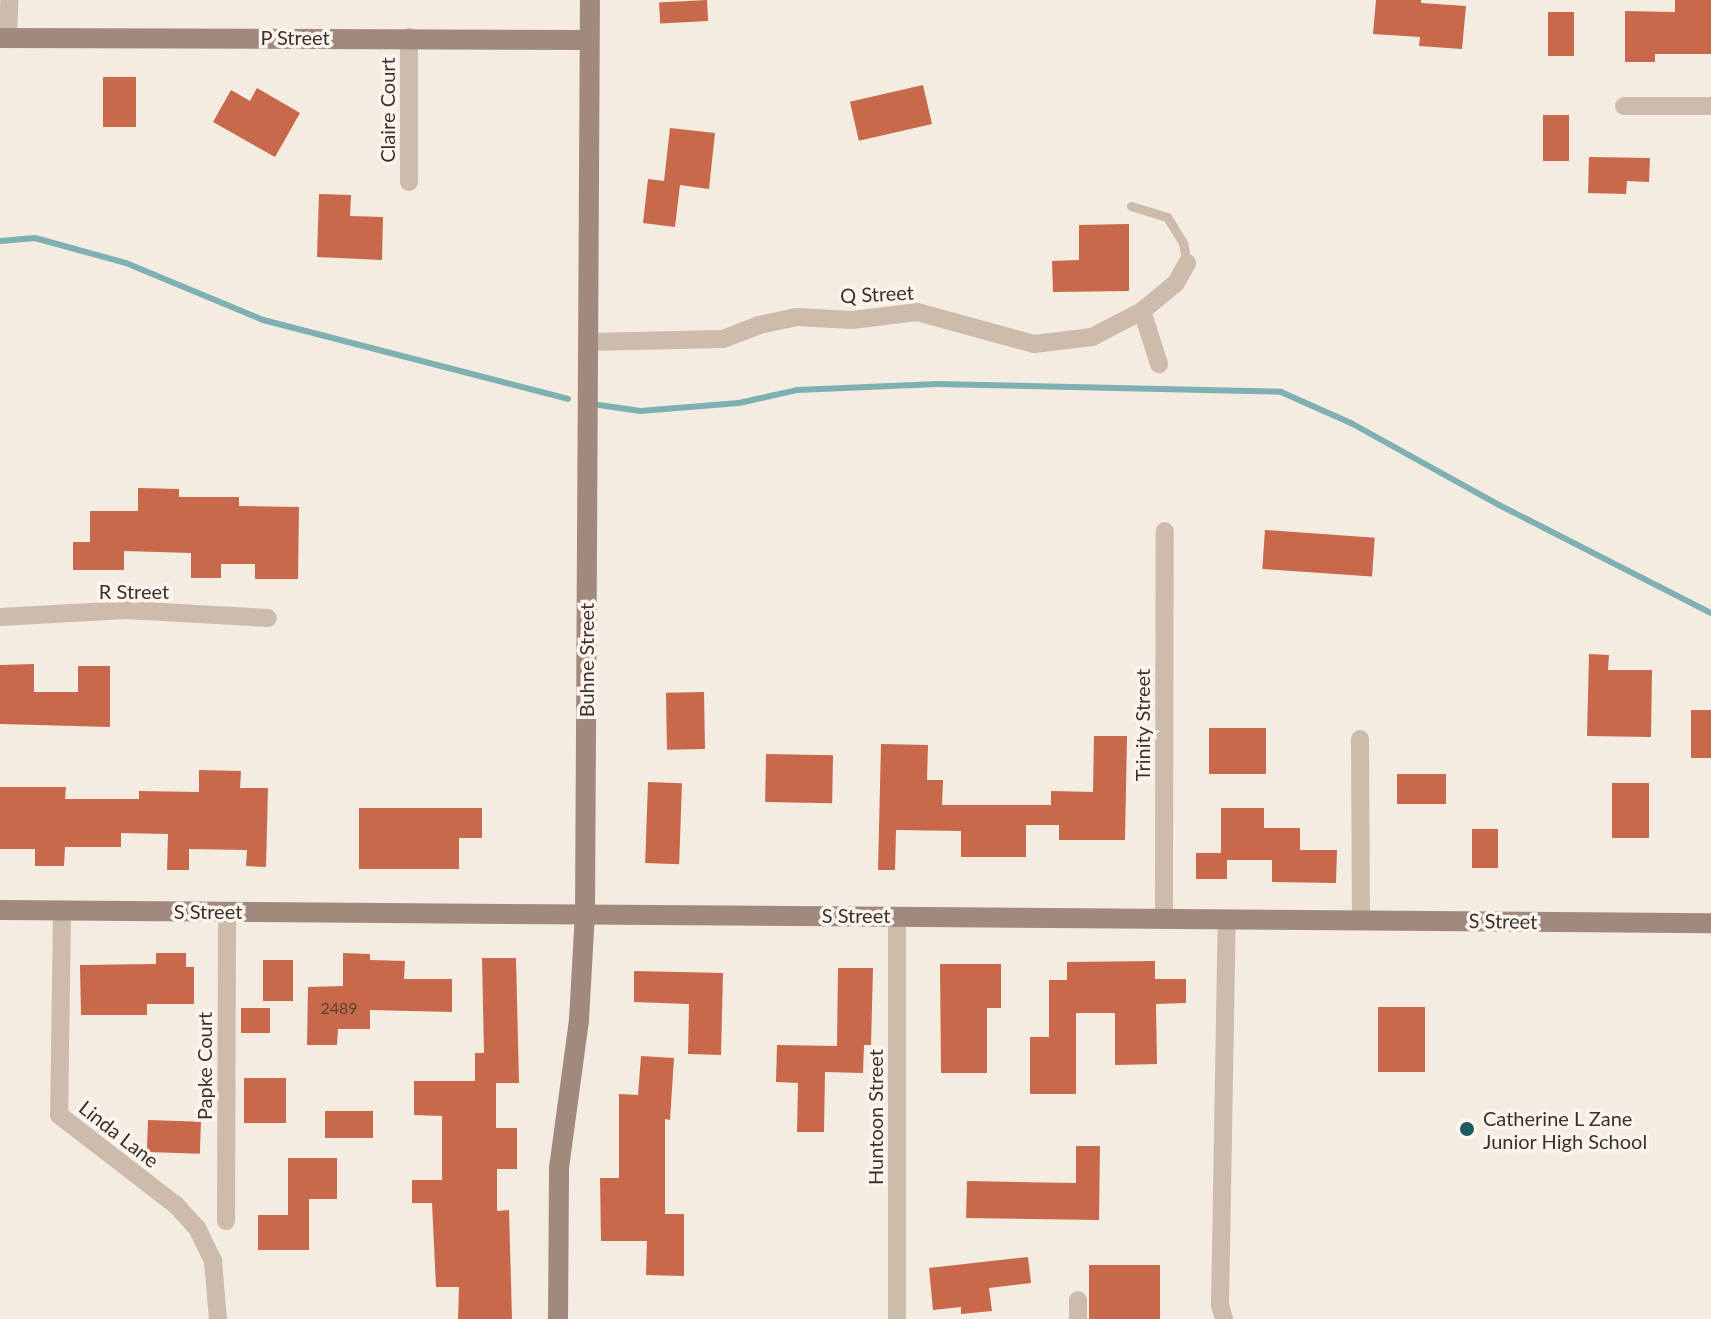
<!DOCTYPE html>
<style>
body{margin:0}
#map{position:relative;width:1711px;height:1319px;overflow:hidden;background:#f4ebe1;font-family:Lato,sans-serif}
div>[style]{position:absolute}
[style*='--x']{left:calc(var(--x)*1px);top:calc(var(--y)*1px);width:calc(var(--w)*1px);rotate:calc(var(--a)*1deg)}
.stream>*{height:6px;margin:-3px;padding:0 3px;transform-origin:3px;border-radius:3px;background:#7fb0b2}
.building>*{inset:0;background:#c8694b;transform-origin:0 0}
.lane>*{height:9px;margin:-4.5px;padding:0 4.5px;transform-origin:4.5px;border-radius:4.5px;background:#cdbbac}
.street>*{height:18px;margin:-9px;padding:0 9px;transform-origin:9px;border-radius:9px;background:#cdbbac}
.secondary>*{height:20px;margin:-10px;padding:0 10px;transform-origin:10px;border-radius:10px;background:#a18a7d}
.dots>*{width:22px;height:22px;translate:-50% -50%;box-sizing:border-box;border:4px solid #fbf5ee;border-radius:50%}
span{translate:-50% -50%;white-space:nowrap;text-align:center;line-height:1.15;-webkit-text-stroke:7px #fbf5ee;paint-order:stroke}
.number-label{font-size:16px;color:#5e3e33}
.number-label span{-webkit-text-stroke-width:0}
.street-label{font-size:20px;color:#3b302b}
.poi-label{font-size:20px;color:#3b302b}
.left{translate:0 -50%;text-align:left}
</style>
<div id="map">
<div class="stream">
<div style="--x:0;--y:241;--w:35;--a:-5"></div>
<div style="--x:35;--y:238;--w:94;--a:15.4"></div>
<div style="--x:126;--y:263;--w:148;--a:22.6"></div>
<div style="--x:263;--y:320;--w:315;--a:14.5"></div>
<div style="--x:592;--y:404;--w:49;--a:8.3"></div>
<div style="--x:640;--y:411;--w:99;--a:-4.6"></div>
<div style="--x:739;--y:403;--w:59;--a:-12.6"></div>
<div style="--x:797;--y:390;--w:140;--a:-2.5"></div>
<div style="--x:937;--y:384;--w:344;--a:1.3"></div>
<div style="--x:1281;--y:392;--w:77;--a:23.9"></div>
<div style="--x:1351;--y:423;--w:169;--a:29"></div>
<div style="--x:1499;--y:505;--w:238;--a:27"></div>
</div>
<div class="building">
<div style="left:707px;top:0;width:21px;height:48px;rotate:87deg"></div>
<div style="clip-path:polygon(1376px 0,1421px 0,1421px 3px,1466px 6px,1462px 49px,1419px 46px,1420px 37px,1373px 34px)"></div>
<div style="clip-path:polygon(1675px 0,1711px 0,1711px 54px,1655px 54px,1655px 62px,1625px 62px,1625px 11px,1675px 12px)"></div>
<div style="left:1548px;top:12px;width:26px;height:44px"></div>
<div style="left:103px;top:77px;width:33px;height:50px"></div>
<div style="left:923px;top:85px;width:40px;height:75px;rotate:77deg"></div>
<div style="clip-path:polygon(257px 88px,300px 113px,275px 157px,213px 122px,231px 90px,250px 101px)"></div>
<div style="left:1543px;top:115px;width:26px;height:46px"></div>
<div style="clip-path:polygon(670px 128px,715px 133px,709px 189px,680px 185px,675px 227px,643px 223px,648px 179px,664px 181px)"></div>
<div style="clip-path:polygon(1589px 157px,1650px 158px,1649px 182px,1627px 181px,1626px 194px,1588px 193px)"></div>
<div style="clip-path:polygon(319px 194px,351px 195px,350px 216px,383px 217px,382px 260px,317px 257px)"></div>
<div style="clip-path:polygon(1129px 224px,1129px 291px,1053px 292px,1052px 261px,1079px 260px,1079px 225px)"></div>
<div style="clip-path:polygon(138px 488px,179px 489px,179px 497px,239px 497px,239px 506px,299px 507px,298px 579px,255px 579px,255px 564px,221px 564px,221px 578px,191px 578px,191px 553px,124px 551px,124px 570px,73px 570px,73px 542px,90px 542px,90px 511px,138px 511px)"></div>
<div style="left:1265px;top:530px;width:110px;height:39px;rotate:4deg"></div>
<div style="clip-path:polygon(1589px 654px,1609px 655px,1608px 670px,1652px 670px,1651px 737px,1587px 736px)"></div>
<div style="clip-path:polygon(34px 664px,34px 692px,78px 692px,78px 666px,110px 666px,110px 727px,0 724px,0 665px)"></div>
<div style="left:704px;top:692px;width:57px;height:38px;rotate:89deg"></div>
<div style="left:1691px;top:710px;width:20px;height:48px"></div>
<div style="left:1209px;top:728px;width:57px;height:46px"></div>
<div style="clip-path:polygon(1094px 736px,1127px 736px,1125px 840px,1059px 840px,1059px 825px,1026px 825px,1026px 857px,961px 857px,961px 831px,896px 830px,895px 870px,878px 870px,881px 744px,928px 745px,927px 780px,943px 780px,942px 805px,1051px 805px,1051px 791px,1093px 792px)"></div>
<div style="left:766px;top:754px;width:67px;height:48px;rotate:1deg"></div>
<div style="clip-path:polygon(199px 770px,241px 771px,240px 788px,268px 788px,266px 867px,246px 866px,247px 850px,189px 849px,189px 870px,167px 870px,168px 834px,121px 833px,121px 847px,65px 847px,64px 866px,35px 866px,35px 849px,0 849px,0 787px,66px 787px,65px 799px,139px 799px,139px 791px,199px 792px)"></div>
<div style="left:1397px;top:774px;width:49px;height:30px"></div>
<div style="left:648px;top:782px;width:34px;height:81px;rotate:2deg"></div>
<div style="left:1612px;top:783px;width:37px;height:55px"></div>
<div style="clip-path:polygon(359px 808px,482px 808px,482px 838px,459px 838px,459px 869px,359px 869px)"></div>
<div style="clip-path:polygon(1221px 808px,1264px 808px,1264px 828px,1300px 828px,1300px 850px,1337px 850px,1336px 883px,1272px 882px,1272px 860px,1227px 860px,1227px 879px,1196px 879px,1196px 853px,1221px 853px)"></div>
<div style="left:1472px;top:829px;width:26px;height:39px"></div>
<div style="clip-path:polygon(156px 953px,186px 953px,186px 967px,194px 967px,194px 1004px,147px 1004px,147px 1015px,81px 1015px,80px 965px,156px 964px)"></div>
<div style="clip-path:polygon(343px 953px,370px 954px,370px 960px,405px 961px,404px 979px,452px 979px,452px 1012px,370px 1010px,370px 1029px,338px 1029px,337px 1045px,307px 1045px,308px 987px,343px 986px)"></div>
<div style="clip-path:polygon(482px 958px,516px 958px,519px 1083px,496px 1083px,496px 1128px,517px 1128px,517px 1169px,497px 1169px,497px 1211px,509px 1210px,512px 1319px,458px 1319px,459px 1287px,436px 1287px,432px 1203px,412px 1203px,412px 1180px,442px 1180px,442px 1116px,414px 1115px,414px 1081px,475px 1081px,475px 1053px,484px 1053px)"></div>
<div style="left:263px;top:960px;width:30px;height:41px"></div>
<div style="clip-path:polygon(1155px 961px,1155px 979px,1186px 979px,1186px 1003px,1156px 1004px,1157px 1064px,1115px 1065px,1115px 1013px,1076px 1013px,1076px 1094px,1030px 1094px,1030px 1037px,1049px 1037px,1049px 980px,1067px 980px,1067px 962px)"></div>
<div style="clip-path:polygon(940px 964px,1001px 964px,1001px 1008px,987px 1008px,987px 1073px,941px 1073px)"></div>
<div style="clip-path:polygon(838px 968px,873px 968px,871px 1045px,864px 1045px,863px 1073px,825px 1072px,824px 1132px,797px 1132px,798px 1083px,776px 1082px,777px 1045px,837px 1046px)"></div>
<div style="clip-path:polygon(634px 971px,723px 973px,721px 1055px,688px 1054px,689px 1004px,634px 1002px)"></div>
<div style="left:1378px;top:1007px;width:47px;height:65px"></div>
<div style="left:241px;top:1008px;width:29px;height:25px"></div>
<div style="clip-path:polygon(641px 1056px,674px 1058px,670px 1120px,665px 1119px,665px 1214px,684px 1214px,684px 1276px,646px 1275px,647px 1241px,601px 1241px,600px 1178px,619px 1178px,619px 1094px,638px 1095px)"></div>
<div style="left:244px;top:1078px;width:42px;height:45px"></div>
<div style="left:325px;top:1111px;width:48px;height:27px"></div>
<div style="left:148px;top:1120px;width:53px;height:32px;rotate:2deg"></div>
<div style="clip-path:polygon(1076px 1146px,1100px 1146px,1099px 1220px,966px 1218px,967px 1181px,1076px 1183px)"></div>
<div style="clip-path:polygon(288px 1158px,337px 1158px,337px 1199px,309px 1199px,309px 1250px,258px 1250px,258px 1215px,288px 1215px)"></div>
<div style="clip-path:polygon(1028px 1257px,1031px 1283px,989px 1288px,992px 1311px,961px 1314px,961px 1307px,933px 1310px,929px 1268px)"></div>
<div style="left:1089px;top:1265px;width:71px;height:54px"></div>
</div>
<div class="lane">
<div style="--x:1131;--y:206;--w:38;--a:17"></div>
<div style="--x:1167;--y:217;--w:31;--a:58"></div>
<div style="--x:1183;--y:243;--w:20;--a:79"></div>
</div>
<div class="street">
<div style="--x:409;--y:37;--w:145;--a:90"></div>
<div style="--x:8;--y:38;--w:38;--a:-88"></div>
<div style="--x:1624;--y:106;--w:87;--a:0"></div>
<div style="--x:1142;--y:311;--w:56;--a:72.2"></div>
<div style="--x:588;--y:342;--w:135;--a:-1.3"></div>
<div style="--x:723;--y:339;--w:39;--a:-21"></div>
<div style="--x:759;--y:325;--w:38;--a:-12"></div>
<div style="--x:796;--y:317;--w:56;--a:3.1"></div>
<div style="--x:852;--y:320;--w:65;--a:-7"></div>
<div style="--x:917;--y:312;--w:121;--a:15.3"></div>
<div style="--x:1034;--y:344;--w:58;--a:-6.9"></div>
<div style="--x:1092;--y:337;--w:56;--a:-27.5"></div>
<div style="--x:1142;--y:311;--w:44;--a:-39.5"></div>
<div style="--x:1176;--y:283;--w:23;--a:-61"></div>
<div style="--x:0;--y:617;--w:126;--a:-3.2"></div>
<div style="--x:126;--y:610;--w:142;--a:3.2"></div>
<div style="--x:1360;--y:739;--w:180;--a:89.7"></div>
<div style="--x:62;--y:910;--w:205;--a:90.8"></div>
<div style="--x:59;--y:1115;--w:148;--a:37.6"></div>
<div style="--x:176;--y:1205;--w:31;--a:48"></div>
<div style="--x:197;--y:1228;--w:37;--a:64"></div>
<div style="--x:213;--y:1261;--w:58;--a:85.1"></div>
<div style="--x:1164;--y:918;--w:387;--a:-89.9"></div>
<div style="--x:226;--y:1221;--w:310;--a:-89.8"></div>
<div style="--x:1078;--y:1300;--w:19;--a:90"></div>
<div style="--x:897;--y:1319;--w:403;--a:-90"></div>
<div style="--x:1224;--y:1319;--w:15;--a:-106"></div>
<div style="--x:1220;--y:1305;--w:386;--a:-89"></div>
</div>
<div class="secondary">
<div style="--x:0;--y:38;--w:589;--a:0.19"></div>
<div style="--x:0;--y:910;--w:1711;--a:0.44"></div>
<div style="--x:558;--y:1319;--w:151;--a:-89.6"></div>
<div style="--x:559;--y:1168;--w:149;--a:-82.3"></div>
<div style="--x:579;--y:1020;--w:106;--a:-86.8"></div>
<div style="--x:585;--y:914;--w:914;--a:-89.69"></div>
</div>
<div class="dots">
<div style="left:1467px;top:1129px;background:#1f5a5e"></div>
</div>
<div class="number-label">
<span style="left:339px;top:1008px">2489</span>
</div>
<div class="street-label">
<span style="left:295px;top:37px">P Street</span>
<span style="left:387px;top:110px;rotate:-90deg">Claire Court</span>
<span style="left:877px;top:294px;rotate:-3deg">Q Street</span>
<span style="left:134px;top:591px">R Street</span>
<span style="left:586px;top:660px;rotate:-90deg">Buhne Street</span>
<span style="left:1142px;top:725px;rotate:-90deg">Trinity Street</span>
<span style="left:208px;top:911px">S Street</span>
<span style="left:856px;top:915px">S Street</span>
<span style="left:1503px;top:921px;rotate:1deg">S Street</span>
<span style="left:204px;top:1066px;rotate:-90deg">Papke Court</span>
<span style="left:875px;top:1117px;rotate:-90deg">Huntoon Street</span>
<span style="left:119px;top:1134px;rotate:38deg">Linda Lane</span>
</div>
<div class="poi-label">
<span class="left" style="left:1483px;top:1130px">Catherine L Zane<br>Junior High School</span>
</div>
</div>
